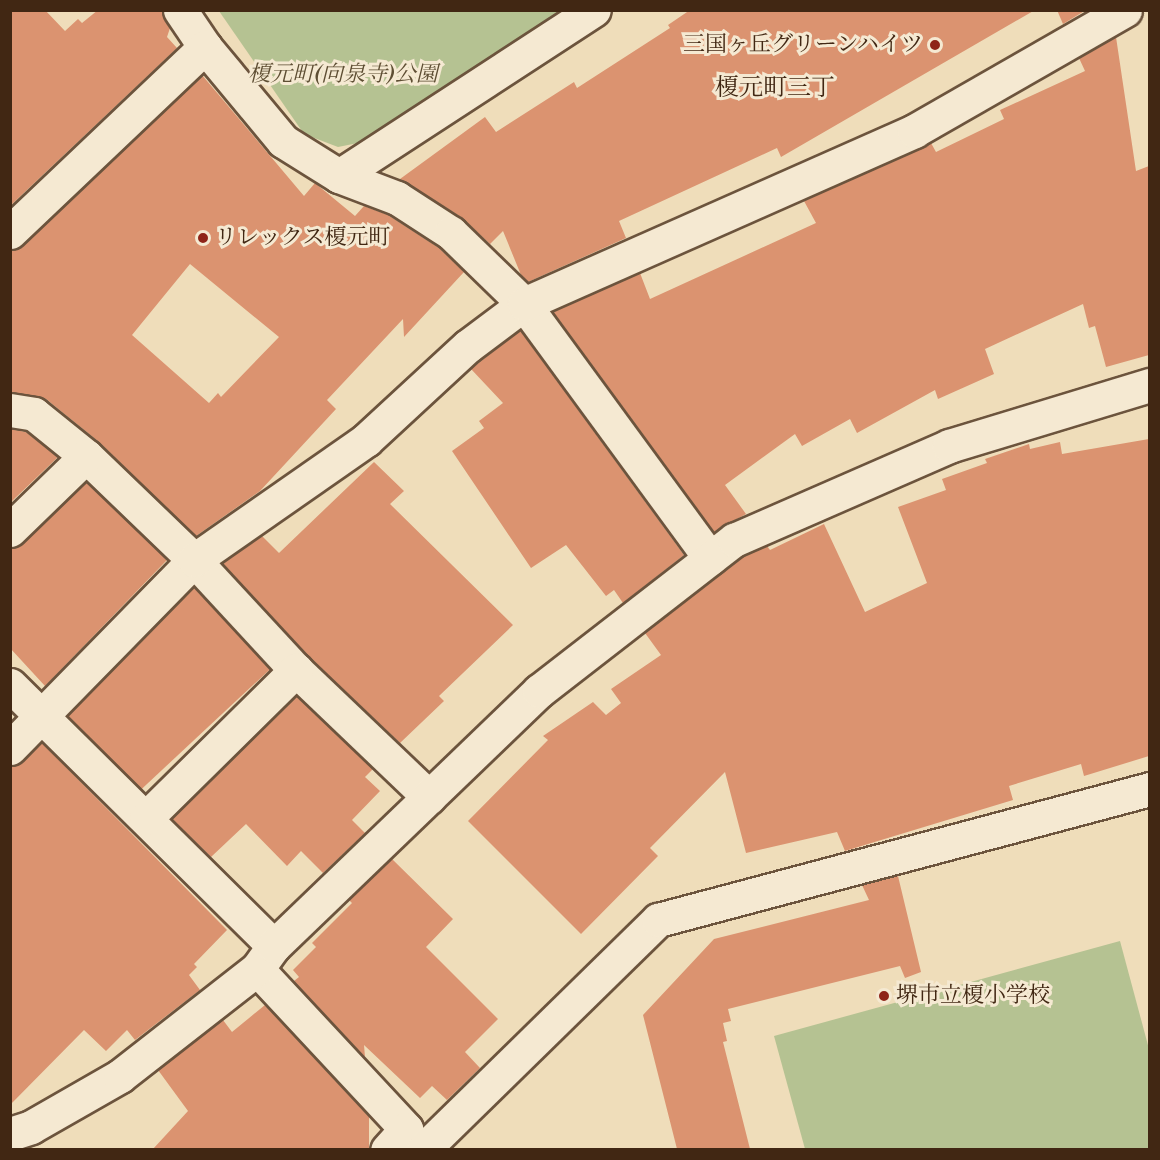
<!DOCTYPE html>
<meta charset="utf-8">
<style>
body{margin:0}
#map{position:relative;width:1160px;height:1160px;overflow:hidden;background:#efddba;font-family:"Libre Bodoni","Noto Serif JP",serif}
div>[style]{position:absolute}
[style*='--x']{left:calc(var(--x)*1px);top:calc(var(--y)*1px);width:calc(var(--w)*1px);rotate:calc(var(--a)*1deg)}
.green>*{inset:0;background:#b5c292}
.building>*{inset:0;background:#db9370;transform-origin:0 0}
.roads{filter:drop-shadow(2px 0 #6c543d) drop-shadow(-2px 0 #6c543d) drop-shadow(0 2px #6c543d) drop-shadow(0 -2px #6c543d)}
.minor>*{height:33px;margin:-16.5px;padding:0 16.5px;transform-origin:16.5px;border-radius:16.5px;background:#f5e9d2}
.dots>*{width:16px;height:16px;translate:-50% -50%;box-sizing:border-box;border:3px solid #f5e9d2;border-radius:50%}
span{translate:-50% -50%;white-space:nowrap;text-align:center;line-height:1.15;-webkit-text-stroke:6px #f5e9d2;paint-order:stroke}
.poi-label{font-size:22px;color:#412713}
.right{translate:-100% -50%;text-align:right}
.left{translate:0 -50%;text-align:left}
.park-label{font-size:22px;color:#5e4e33;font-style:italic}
.neighbourhood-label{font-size:24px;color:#412713}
.frame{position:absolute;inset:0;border:12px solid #412713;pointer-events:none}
</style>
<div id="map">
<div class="green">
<div style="clip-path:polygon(219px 11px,561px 11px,358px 143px,338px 147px,304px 134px)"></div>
<div style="clip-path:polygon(1120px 941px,1149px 1049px,1149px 1149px,805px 1149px,774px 1036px)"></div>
</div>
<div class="building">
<div style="clip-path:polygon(10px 10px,45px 10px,65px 31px,78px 19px,82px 23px,98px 10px,161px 10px,170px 28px,167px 37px,177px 48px,10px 206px)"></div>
<div style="clip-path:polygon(690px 10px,1035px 10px,781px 157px,777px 148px,619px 221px,626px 238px,528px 282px,521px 275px,503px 231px,490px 244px,461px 217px,400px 179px,485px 117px,496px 132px,574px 82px,577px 88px,670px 28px,668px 25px)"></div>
<div style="clip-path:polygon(1057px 10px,1086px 10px,1063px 24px)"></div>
<div style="clip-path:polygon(1116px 37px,1136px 171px,1149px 166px,1149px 355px,1106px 367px,1095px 326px,1089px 328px,1083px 304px,985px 349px,994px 374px,938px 399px,935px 390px,857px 433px,850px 419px,802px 446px,795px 434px,725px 485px,746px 514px,714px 532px,553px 312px,640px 273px,650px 299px,816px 223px,804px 201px,931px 143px,936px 152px,1004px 119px,1000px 110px,1085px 71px,1079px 58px)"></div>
<div style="clip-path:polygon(evenodd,202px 75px,304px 196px,315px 183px,355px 216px,364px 206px,388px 215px,439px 248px,464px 272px,404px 337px,403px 319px,327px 400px,336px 409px,260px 491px,196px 536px,99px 442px,46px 399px,10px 392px,10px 250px,23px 246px,202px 75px,190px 264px,279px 337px,221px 397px,218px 393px,209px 403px,132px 335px,190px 264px)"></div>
<div style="clip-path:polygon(520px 330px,684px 555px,623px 603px,614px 590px,606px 596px,566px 545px,531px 568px,452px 451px,484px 428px,479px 421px,503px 403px,471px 369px)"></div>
<div style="clip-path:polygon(10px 429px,26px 432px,58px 457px,10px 503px)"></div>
<div style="clip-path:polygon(1149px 439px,1149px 756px,1084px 776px,1081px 764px,1009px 786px,1013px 800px,845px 851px,837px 832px,746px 853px,725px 772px,650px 848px,658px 856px,581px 934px,468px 821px,548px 740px,543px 736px,593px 702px,606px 715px,621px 703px,611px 689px,661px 655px,645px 633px,744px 556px,767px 546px,770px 550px,824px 524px,865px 612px,927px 583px,898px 507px,946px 490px,942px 479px,987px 463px,985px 459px,1029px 444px,1030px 449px,1060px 442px,1062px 454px)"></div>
<div style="clip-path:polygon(374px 462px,404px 491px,390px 504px,513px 625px,439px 696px,444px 701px,400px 743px,309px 657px,222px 563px,262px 536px,279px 553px)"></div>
<div style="clip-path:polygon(86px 482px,167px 560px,45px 686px,10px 648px,10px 548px,23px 543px)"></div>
<div style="left:194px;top:587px;width:112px;height:180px;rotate:47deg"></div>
<div style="clip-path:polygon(296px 696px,373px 769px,365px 777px,380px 791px,352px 820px,365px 833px,323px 873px,301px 851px,287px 866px,246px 824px,211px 857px,172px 819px)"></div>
<div style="clip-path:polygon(42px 743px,227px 930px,194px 964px,197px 967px,189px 975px,200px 990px,135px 1040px,127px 1030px,106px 1051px,84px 1030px,10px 1105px,10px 768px,23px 761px)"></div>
<div style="clip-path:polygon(392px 859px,453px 919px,426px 947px,498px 1019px,465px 1052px,480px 1068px,447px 1100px,432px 1086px,420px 1098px,364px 1045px,365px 1057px,294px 981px,299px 977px,293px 970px,316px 947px,312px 943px,352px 903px,349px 900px)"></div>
<div style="clip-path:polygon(898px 876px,921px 972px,905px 978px,900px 966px,728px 1009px,731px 1021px,723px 1023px,727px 1041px,723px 1042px,750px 1149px,677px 1149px,643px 1015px,714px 939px,869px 900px,862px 885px)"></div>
<div style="clip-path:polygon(265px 1005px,369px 1117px,369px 1149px,153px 1149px,188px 1111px,158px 1070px,223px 1020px,232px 1032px)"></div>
</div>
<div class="roads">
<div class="minor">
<div style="--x:180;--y:10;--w:45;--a:56"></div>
<div style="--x:205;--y:47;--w:122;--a:50.3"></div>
<div style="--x:283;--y:141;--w:66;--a:32"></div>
<div style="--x:339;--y:176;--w:304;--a:-33.1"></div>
<div style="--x:339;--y:176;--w:62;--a:20.8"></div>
<div style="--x:397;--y:198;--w:64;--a:32.9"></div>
<div style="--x:451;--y:233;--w:102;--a:44.2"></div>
<div style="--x:524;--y:304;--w:315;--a:53.8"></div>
<div style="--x:10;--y:232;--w:269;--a:-43.5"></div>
<div style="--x:10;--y:410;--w:24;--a:9"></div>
<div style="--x:34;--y:414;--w:67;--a:38.9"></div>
<div style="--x:86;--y:456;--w:150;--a:43.9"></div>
<div style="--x:194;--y:560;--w:150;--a:47.2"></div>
<div style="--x:296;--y:670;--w:184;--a:43.7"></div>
<div style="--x:10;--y:530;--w:106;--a:-44.2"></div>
<div style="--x:10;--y:685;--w:371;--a:44.7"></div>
<div style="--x:10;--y:748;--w:263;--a:-45.6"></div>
<div style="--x:194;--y:560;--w:210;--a:-34.9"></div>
<div style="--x:366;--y:440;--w:139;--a:-42.7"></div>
<div style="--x:468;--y:346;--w:70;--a:-36.9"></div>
<div style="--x:524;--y:304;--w:427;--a:-23.9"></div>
<div style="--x:914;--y:131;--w:243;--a:-29.8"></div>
<div style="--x:146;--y:818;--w:211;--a:-44.6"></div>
<div style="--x:257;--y:969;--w:219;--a:47"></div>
<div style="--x:406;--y:1129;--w:28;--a:132"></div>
<div style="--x:10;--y:1134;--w:22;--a:-18"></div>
<div style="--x:31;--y:1127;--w:103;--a:-29.8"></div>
<div style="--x:120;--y:1076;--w:174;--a:-38"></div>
<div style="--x:257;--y:969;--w:29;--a:-54"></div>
<div style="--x:274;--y:946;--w:368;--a:-43.9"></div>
<div style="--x:539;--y:691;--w:247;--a:-37.8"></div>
<div style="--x:734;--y:540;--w:235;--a:-23.6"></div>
<div style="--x:949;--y:446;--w:210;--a:-16.9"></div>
<div style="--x:423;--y:1150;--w:329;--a:-44.4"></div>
<div style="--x:658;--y:920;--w:509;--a:-14.91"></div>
</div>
</div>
<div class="dots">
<div style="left:935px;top:45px;background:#8f2418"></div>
<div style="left:203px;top:238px;background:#8f2418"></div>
<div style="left:884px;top:996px;background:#8f2418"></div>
</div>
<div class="poi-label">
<span class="right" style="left:923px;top:45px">三国ヶ丘グリーンハイツ</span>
<span class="left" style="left:215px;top:238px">リレックス榎元町</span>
<span class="left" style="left:896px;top:996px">堺市立榎小学校</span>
</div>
<div class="park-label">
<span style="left:343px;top:75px">榎元町(向泉寺)公園</span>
</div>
<div class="neighbourhood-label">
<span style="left:775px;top:89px">榎元町三丁</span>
</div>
<div class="frame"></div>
</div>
